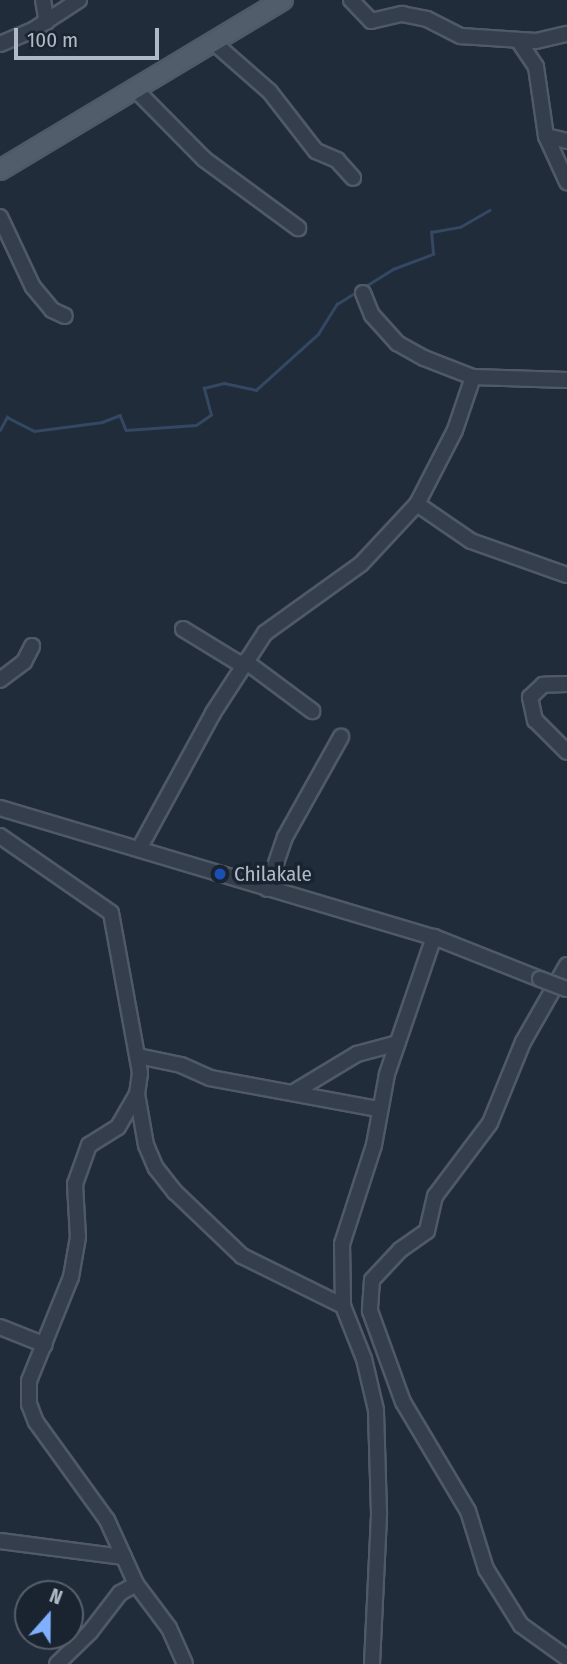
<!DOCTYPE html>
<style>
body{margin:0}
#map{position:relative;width:567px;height:1664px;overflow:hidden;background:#212c3b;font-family:"Fira Sans Condensed",sans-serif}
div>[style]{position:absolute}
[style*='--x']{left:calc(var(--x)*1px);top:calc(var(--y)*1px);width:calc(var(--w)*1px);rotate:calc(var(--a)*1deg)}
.stream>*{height:2.5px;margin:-1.25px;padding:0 1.25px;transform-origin:1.25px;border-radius:1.25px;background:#344763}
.roads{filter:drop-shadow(2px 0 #505966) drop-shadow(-2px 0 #505966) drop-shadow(0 2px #505966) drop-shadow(0 -2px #505966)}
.minor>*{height:14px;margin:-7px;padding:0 7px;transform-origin:7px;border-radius:7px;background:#353e4c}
.major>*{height:18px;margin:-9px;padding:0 9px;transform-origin:9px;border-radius:9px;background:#525d6c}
.bridges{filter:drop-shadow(2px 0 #505966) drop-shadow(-2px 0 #505966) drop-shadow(0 2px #505966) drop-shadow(0 -2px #505966)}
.minor-bridge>*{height:14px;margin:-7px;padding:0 7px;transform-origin:7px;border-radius:7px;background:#353e4c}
.dots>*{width:19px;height:19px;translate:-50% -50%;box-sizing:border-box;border:4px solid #1a2330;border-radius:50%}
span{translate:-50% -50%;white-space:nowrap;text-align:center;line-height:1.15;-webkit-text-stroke:7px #1a2330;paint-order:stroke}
.poi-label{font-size:21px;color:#b0b9c8}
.left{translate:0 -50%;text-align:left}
.north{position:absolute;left:14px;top:1580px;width:70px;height:70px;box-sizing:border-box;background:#1a2330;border:2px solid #565f6d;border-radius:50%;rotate:21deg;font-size:19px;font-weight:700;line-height:28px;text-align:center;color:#b0b9c8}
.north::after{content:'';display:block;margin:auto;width:24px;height:32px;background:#80affd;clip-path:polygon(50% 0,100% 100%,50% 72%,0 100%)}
.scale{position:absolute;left:14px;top:28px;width:145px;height:32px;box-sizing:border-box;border:4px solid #b0b9c8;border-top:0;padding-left:9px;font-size:21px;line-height:24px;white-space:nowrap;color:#b0b9c8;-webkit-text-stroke:5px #1a2330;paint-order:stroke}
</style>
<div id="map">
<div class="stream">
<div style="--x:0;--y:430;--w:15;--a:-62"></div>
<div style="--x:7;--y:417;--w:30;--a:27"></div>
<div style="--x:34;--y:431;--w:69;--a:-7.5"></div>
<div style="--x:102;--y:422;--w:19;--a:-21"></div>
<div style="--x:120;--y:415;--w:16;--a:68"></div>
<div style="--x:126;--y:430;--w:70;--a:-4.1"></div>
<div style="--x:196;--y:425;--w:18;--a:-34"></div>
<div style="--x:211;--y:415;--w:28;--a:-105"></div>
<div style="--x:204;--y:388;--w:21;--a:-14"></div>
<div style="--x:224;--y:383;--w:33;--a:12"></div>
<div style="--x:256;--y:390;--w:84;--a:-42.1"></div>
<div style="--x:318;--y:334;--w:36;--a:-58"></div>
<div style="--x:337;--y:304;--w:66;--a:-32"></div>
<div style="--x:393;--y:269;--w:43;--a:-20.6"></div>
<div style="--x:433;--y:254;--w:22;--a:-95"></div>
<div style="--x:431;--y:232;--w:29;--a:-10"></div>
<div style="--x:460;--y:227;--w:34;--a:-30"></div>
</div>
<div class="roads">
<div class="minor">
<div style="--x:43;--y:0;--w:22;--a:80"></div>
<div style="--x:351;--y:0;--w:29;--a:46"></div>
<div style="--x:371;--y:21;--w:32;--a:-13"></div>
<div style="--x:402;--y:14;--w:25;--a:11"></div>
<div style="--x:427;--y:19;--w:38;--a:27"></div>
<div style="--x:461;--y:36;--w:75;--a:3.8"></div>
<div style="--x:536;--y:41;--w:32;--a:-13"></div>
<div style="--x:518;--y:40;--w:32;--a:56"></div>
<div style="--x:536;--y:67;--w:70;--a:81.8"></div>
<div style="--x:546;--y:136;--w:51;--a:65.5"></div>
<div style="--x:212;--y:41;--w:77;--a:41.3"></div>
<div style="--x:270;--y:92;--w:75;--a:52.1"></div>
<div style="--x:316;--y:151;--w:23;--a:23"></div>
<div style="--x:337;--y:160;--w:24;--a:48"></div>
<div style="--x:0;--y:44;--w:36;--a:-23"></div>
<div style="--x:33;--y:30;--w:55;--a:-33.1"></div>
<div style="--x:135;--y:89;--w:98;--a:45.4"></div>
<div style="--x:204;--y:159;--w:117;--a:36.3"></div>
<div style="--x:546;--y:136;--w:22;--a:13"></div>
<div style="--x:0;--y:217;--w:77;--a:64.8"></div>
<div style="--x:33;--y:287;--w:30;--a:50"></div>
<div style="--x:52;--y:310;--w:14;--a:25"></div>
<div style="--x:363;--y:293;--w:24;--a:68"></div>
<div style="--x:372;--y:315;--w:38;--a:48"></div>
<div style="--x:397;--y:343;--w:31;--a:29"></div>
<div style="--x:424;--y:358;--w:53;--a:21.2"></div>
<div style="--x:473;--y:377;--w:94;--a:1.8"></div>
<div style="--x:417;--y:504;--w:65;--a:34.4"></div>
<div style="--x:471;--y:541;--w:102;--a:19.5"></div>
<div style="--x:183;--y:629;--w:69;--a:31.4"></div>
<div style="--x:245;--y:661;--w:84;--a:36.7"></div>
<div style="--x:0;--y:680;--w:30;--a:-37"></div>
<div style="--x:24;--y:662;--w:18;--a:-63"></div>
<div style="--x:567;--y:684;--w:24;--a:178"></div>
<div style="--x:543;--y:685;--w:18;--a:137"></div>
<div style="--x:530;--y:697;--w:24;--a:78"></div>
<div style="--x:535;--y:720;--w:45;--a:45"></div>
<div style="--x:0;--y:808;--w:453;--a:16.6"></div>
<div style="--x:434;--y:937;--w:114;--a:21.6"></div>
<div style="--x:0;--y:836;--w:135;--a:34.7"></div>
<div style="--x:111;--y:913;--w:163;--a:79.7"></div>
<div style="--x:140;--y:1073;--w:21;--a:98"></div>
<div style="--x:137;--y:1094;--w:38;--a:120"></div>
<div style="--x:118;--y:1127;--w:34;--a:148"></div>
<div style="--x:89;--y:1145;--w:41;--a:109.7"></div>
<div style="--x:75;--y:1184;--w:53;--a:86.8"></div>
<div style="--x:78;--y:1237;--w:41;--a:99.9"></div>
<div style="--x:71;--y:1277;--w:112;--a:112"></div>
<div style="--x:29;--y:1381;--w:23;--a:90"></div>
<div style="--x:29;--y:1404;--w:19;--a:69"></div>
<div style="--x:36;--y:1422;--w:121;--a:54.1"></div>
<div style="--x:107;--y:1520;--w:70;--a:65.6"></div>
<div style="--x:136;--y:1584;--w:55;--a:53.1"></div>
<div style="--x:169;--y:1628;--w:39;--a:66"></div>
<div style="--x:139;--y:849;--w:155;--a:-61.4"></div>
<div style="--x:213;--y:713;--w:95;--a:-57"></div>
<div style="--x:265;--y:633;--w:118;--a:-35.7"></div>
<div style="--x:361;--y:564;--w:82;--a:-47"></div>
<div style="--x:417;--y:504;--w:83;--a:-62.8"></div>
<div style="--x:455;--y:430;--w:56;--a:-71.2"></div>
<div style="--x:267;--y:889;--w:55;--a:-70.9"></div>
<div style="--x:285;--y:837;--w:115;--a:-60.8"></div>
<div style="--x:567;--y:965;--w:89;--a:119.7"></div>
<div style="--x:523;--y:1042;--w:87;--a:112.2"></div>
<div style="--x:490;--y:1123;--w:91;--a:127"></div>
<div style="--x:435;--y:1196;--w:36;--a:103"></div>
<div style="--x:427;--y:1231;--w:33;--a:145"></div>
<div style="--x:400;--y:1250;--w:41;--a:133"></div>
<div style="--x:372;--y:1280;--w:31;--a:94"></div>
<div style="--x:370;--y:1311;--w:97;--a:70.1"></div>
<div style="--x:403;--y:1402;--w:127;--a:59.2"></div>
<div style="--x:468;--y:1511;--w:61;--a:72.8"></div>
<div style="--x:486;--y:1569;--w:66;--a:58"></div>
<div style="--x:521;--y:1625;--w:57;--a:35.7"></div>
<div style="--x:138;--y:1056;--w:44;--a:11.8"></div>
<div style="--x:181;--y:1065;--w:32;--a:24"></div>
<div style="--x:210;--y:1078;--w:170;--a:10.5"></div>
<div style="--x:294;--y:1092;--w:74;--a:-31.1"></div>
<div style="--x:357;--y:1054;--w:42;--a:-15"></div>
<div style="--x:137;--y:1094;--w:52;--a:80"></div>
<div style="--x:146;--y:1145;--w:25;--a:67"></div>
<div style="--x:156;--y:1168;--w:31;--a:52"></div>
<div style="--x:175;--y:1192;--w:93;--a:43.7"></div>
<div style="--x:242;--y:1256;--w:113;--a:26.3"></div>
<div style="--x:0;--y:1327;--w:48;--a:21.8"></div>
<div style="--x:0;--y:1541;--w:125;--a:7.4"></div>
<div style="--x:57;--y:1664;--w:46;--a:-44.1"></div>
<div style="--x:90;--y:1632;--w:49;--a:-52.4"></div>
<div style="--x:120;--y:1593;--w:18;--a:-29"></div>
<div style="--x:372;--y:1664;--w:151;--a:-87.3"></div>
<div style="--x:379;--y:1513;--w:103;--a:-91.7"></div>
<div style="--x:376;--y:1410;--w:52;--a:-103.2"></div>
<div style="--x:364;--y:1359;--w:57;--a:-111.6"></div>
<div style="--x:343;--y:1306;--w:62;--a:-90.9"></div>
<div style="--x:342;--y:1244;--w:104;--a:-72.1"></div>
<div style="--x:374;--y:1145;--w:72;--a:-79.6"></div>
<div style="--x:387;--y:1074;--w:145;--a:-71.1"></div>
</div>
<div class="major">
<div style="--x:0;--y:170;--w:330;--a:-31"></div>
</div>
</div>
<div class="bridges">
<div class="minor-bridge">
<div style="--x:540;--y:979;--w:28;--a:21"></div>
</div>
</div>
<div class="dots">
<div style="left:220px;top:874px;background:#1a4fb4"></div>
</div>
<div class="poi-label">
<span class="left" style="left:234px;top:874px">Chilakale</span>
</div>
<div class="north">N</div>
<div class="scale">100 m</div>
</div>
